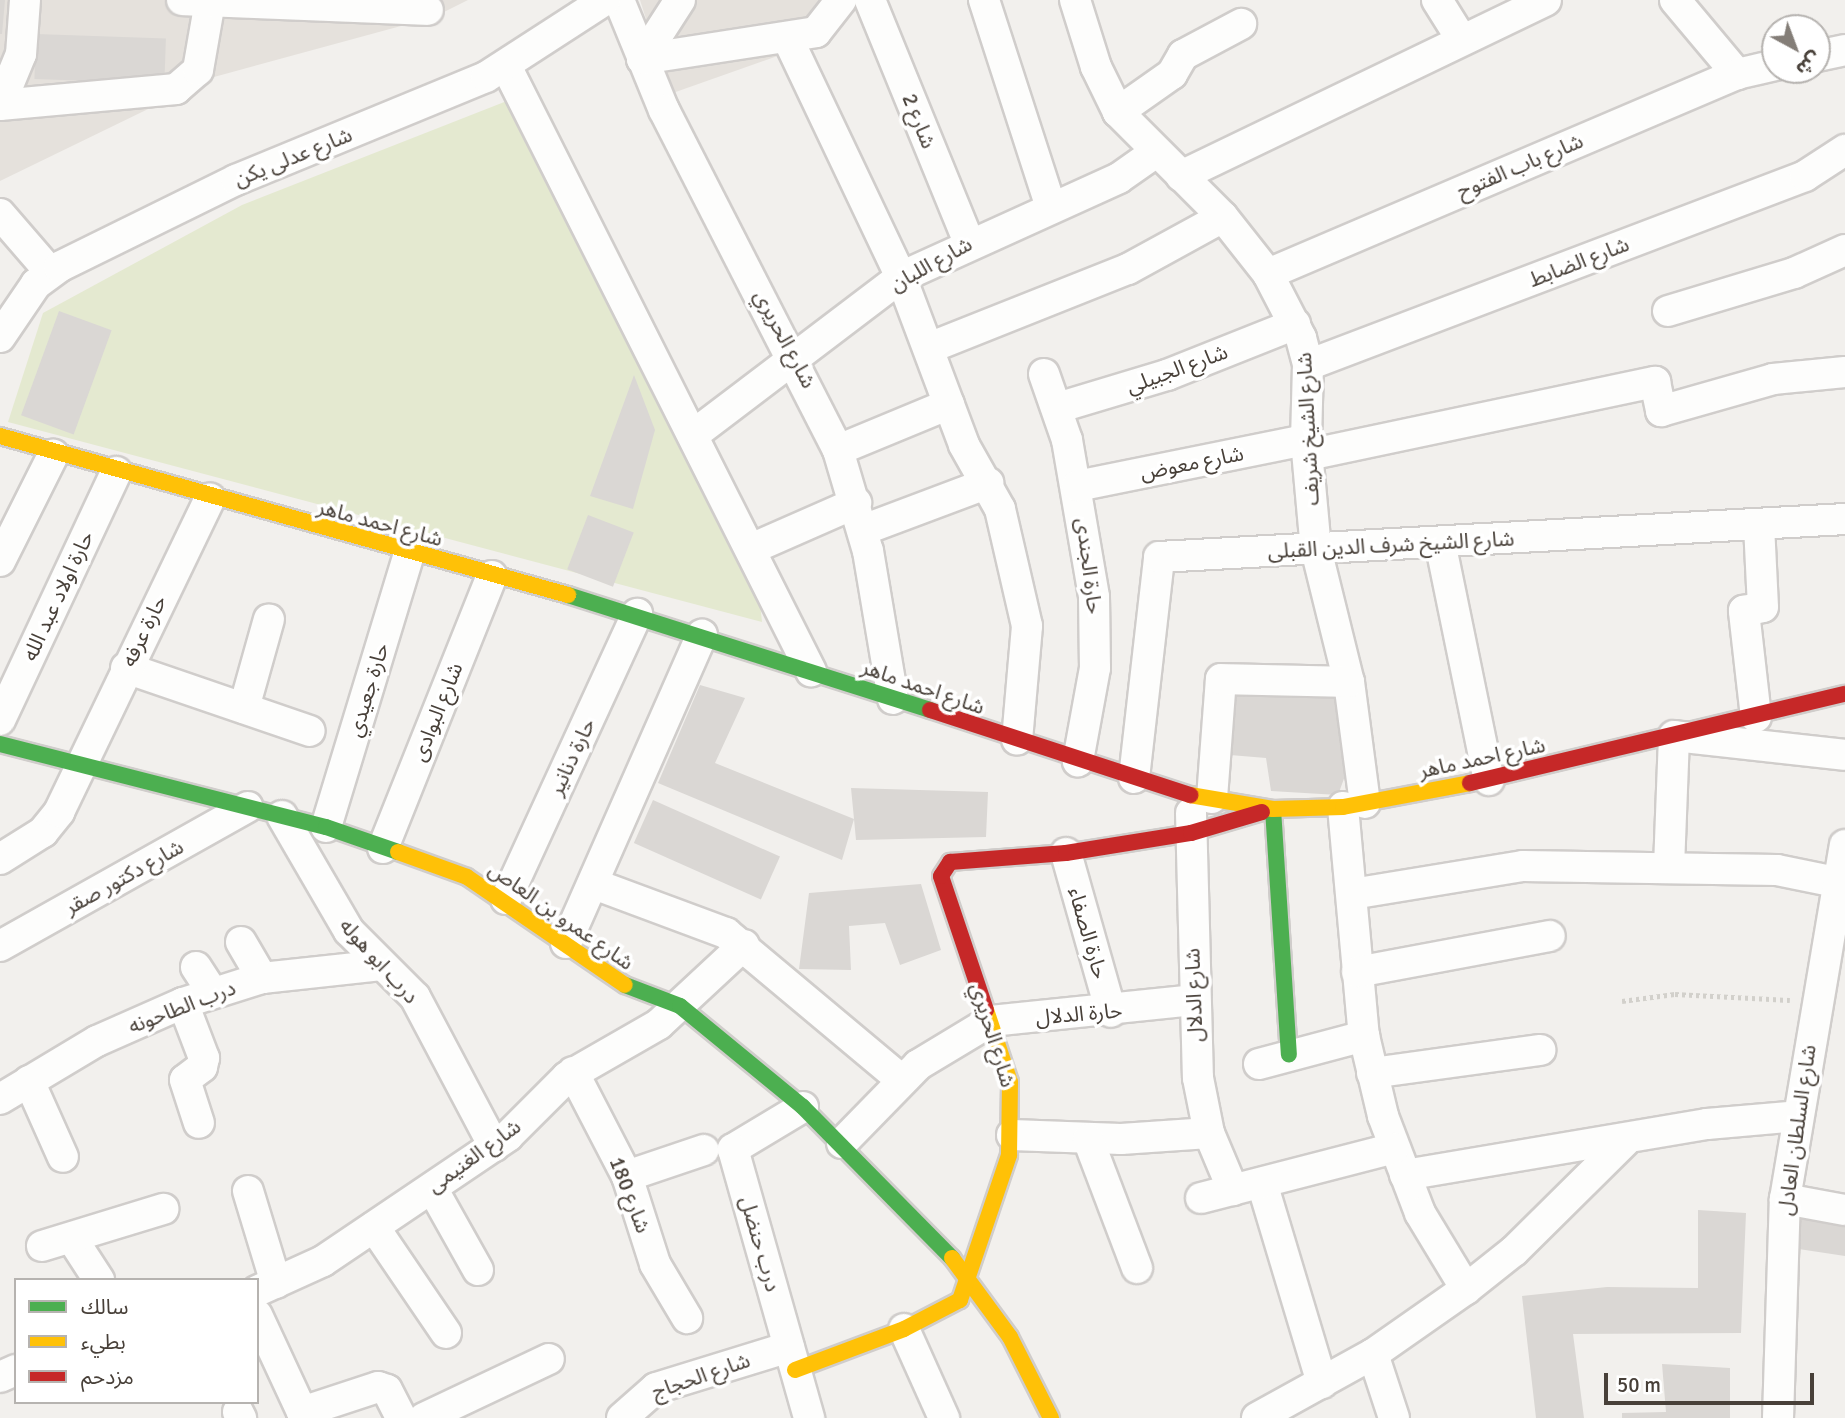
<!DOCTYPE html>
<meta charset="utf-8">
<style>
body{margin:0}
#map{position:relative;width:1845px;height:1418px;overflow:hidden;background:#f2f0ed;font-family:Signika,"Noto Sans Arabic",sans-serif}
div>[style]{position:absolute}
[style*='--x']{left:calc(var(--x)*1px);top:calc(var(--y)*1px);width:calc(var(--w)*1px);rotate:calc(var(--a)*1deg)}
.residential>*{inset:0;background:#e5e1dc}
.green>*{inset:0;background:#e4e9d0}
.building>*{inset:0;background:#dad7d4;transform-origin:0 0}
.path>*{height:4.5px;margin-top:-2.25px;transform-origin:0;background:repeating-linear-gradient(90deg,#d2d0cb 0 3.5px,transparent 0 7px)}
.roads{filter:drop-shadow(2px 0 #d0cdcb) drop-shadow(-2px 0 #d0cdcb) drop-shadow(0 2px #d0cdcb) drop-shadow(0 -2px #d0cdcb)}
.street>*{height:30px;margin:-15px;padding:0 15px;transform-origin:15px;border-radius:15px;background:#fdfdfc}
.fast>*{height:16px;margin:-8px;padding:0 8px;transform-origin:8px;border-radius:8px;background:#4caf50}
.slow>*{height:16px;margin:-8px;padding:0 8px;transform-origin:8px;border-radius:8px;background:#ffc107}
.jam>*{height:16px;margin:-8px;padding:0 8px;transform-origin:8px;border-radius:8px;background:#c62828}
span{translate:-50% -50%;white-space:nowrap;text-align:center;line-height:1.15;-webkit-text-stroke:7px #fff;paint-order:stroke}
.street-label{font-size:21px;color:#484039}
.legend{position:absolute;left:14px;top:1278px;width:245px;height:126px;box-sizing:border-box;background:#fff;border:2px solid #b6b3b0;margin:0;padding:9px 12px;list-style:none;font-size:21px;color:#484039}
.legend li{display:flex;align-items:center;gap:14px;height:35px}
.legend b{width:35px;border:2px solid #b6b3b0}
.north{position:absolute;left:1761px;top:14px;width:70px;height:70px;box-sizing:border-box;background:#fff;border:2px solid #b6b3b0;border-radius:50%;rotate:139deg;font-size:19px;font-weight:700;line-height:28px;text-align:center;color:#484039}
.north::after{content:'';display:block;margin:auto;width:24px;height:32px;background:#847e78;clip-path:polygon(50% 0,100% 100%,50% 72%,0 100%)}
.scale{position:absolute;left:1604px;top:1373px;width:210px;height:32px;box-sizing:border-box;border:4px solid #484039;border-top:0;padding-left:9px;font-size:21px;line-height:24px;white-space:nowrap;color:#484039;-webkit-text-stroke:5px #fff;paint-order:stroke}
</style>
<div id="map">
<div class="residential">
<div style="clip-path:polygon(0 0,468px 0,434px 17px,214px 77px,0 181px)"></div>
<div style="clip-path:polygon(640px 0,828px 0,803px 47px,670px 94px)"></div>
</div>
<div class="green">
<div style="clip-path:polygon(512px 99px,760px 603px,762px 622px,8px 422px,43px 313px,242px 205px)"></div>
</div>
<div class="building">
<div style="clip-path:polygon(0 0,5px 0,2px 34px,0 34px)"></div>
<div style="left:36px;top:34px;width:130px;height:45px;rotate:2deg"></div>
<div style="left:59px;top:311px;width:56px;height:111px;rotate:20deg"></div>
<div style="clip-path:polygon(634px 375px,655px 430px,633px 509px,590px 496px)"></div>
<div style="left:588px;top:515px;width:49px;height:58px;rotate:21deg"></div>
<div style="clip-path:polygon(1226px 682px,1339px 687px,1353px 754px,1338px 795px,1271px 791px,1266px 758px,1218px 754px)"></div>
<div style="clip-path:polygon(700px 685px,745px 698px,715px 763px,854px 819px,851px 788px,988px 792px,986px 837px,856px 840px,854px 819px,842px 860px,658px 783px)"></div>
<div style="left:653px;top:800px;width:139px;height:47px;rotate:24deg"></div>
<div style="clip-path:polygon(921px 884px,941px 950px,900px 965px,885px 923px,849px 926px,851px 970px,799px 969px,809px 893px)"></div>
<div style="clip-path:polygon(1698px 1210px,1746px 1213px,1741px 1333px,1573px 1334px,1584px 1418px,1536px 1418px,1522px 1296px,1607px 1287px,1698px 1288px)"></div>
<div style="clip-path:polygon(1796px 1210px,1845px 1220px,1845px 1256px,1792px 1248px)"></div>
<div style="clip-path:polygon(1662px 1364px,1730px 1368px,1730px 1418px,1622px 1418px,1622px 1413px,1666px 1412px)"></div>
</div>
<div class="path">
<div style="--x:1622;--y:1001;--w:53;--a:-7.5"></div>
<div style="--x:1675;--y:994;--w:115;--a:3"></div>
</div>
<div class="roads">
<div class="street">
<div style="--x:25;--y:0;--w:54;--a:94.2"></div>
<div style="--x:21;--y:54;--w:55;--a:112.4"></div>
<div style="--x:0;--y:105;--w:177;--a:-5.2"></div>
<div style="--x:176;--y:89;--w:29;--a:-41"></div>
<div style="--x:198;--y:70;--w:70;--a:-80.1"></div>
<div style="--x:182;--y:0;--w:246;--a:2.3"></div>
<div style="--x:619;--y:0;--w:119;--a:67.8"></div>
<div style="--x:664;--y:110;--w:382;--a:62.9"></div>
<div style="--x:838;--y:450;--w:105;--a:73.5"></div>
<div style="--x:868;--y:551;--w:150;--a:80.4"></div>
<div style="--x:870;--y:0;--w:262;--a:67.8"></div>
<div style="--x:984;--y:0;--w:218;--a:72.1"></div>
<div style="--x:1075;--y:0;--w:70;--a:72.6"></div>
<div style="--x:1096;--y:67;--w:50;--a:63.9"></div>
<div style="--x:1118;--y:112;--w:148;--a:45"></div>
<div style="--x:1223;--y:217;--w:73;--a:51.7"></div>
<div style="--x:1268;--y:274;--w:72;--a:62.7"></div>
<div style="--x:1301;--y:338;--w:28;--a:75"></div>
<div style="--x:1308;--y:365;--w:75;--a:91.5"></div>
<div style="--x:1306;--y:440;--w:109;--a:84.8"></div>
<div style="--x:1316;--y:549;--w:137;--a:76.1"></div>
<div style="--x:1349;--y:682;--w:122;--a:82.5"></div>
<div style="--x:1437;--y:0;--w:47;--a:58"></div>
<div style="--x:1675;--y:0;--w:97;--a:50"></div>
<div style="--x:787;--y:37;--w:266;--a:64.6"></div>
<div style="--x:901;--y:277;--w:179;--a:69.4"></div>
<div style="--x:964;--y:445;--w:73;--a:60.6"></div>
<div style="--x:1000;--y:509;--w:120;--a:77"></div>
<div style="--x:1027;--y:626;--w:114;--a:95"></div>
<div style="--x:1817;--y:56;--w:29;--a:-12"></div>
<div style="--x:642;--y:59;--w:176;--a:-8.8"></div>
<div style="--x:816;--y:32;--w:41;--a:-52"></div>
<div style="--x:642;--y:59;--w:70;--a:-57.2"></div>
<div style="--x:506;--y:66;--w:678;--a:63.25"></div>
<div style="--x:1118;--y:112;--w:66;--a:-35.1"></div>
<div style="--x:1172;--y:74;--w:22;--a:-60"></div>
<div style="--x:1183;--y:55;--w:66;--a:-28.1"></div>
<div style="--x:1181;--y:176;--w:405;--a:-25.7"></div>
<div style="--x:0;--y:214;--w:77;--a:49.2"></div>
<div style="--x:1268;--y:274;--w:510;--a:-23.1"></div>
<div style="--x:1737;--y:74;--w:39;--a:-13"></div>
<div style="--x:1668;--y:311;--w:132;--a:-16.8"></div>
<div style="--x:1794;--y:273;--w:56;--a:-24.3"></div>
<div style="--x:0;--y:337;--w:64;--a:-55.8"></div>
<div style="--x:36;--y:284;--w:29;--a:-36"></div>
<div style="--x:59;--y:267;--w:197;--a:-26.2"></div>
<div style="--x:236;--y:180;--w:270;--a:-22.4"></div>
<div style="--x:486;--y:77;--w:142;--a:-32.9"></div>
<div style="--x:929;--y:348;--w:214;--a:-21.7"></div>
<div style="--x:1128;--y:269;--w:108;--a:-28.7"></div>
<div style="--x:1308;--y:365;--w:532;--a:-20.82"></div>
<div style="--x:1805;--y:176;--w:48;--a:-33"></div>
<div style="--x:1044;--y:374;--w:70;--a:70.8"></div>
<div style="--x:1067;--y:440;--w:159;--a:80.2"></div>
<div style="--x:1094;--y:597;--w:71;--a:89.2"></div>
<div style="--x:1095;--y:668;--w:95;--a:100.4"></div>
<div style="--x:1057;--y:408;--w:115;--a:-16.7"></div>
<div style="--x:1167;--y:375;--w:138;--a:-21.7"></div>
<div style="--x:693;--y:435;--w:261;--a:-37.2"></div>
<div style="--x:901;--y:277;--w:239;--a:-24.4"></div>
<div style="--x:1119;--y:178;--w:45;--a:-35.1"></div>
<div style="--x:838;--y:450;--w:120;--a:-22.5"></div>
<div style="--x:1308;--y:455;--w:355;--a:-11.9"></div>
<div style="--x:1655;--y:382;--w:30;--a:78"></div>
<div style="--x:1661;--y:411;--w:116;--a:-15.9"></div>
<div style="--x:1773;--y:379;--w:72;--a:-5.6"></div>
<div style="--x:1077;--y:486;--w:234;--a:-11.4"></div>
<div style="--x:863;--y:530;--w:134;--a:-20.6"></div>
<div style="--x:1440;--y:542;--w:243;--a:78.4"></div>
<div style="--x:751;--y:549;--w:115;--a:-23.7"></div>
<div style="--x:0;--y:561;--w:119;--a:-63.4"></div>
<div style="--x:126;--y:668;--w:194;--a:18.9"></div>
<div style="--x:244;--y:708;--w:92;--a:-74.3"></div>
<div style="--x:1756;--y:717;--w:107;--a:-96.5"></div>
<div style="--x:1744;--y:611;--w:19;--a:-12"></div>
<div style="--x:1763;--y:607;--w:83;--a:-92.8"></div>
<div style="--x:0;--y:720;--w:274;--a:-64.9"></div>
<div style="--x:1134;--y:778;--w:222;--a:-83.5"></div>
<div style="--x:1159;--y:557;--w:687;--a:-3.17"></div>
<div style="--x:1212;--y:798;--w:119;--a:-85.7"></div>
<div style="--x:1221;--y:679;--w:128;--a:1.3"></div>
<div style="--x:1343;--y:807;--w:230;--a:84.8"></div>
<div style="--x:1364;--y:1036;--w:82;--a:76.6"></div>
<div style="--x:1383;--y:1116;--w:104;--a:69.1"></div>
<div style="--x:1420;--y:1213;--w:89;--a:58.8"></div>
<div style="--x:1191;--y:813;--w:265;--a:88.5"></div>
<div style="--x:1198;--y:1078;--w:56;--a:78.7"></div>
<div style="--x:1209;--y:1133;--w:62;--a:67.2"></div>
<div style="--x:282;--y:816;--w:133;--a:59.8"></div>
<div style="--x:349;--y:931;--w:93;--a:45"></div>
<div style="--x:415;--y:997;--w:169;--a:62.1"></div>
<div style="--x:326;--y:827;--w:286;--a:-73.1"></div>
<div style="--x:383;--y:848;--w:293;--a:-68.2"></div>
<div style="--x:1066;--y:853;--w:165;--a:74.2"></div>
<div style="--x:0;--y:859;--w:51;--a:-32.1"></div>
<div style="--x:43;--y:832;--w:26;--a:-51"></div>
<div style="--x:59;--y:812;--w:348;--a:-64.3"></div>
<div style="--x:1669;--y:867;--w:131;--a:-87.8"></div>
<div style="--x:1674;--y:736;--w:172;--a:6.3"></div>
<div style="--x:594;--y:884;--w:141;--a:20.4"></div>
<div style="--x:726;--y:933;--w:229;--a:39.9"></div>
<div style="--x:1352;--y:894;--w:173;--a:-9.3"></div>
<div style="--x:1523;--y:866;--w:254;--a:0.9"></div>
<div style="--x:1777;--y:870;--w:69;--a:11.6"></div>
<div style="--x:506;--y:899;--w:314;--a:-65.3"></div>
<div style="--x:241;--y:942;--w:42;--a:59.7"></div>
<div style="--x:566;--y:943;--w:337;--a:-66.2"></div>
<div style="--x:0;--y:946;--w:284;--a:-29.3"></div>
<div style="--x:196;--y:967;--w:31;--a:57"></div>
<div style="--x:1357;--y:972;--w:196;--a:-10.6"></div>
<div style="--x:183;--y:1003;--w:59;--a:69.1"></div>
<div style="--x:204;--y:1058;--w:9;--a:103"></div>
<div style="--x:202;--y:1067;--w:21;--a:143"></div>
<div style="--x:185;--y:1080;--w:45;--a:72"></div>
<div style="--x:1259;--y:1064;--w:109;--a:-14.9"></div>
<div style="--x:573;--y:1072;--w:117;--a:62.6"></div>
<div style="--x:627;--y:1176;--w:92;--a:72.3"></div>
<div style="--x:655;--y:1264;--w:63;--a:59.3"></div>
<div style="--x:1372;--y:1073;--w:170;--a:-7.8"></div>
<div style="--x:29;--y:1081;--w:83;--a:65.9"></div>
<div style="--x:0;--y:1099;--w:113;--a:-30.9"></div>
<div style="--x:97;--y:1041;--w:94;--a:-23.8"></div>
<div style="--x:183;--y:1003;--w:83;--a:-17.6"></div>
<div style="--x:262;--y:978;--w:120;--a:-6.2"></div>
<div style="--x:803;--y:1107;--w:82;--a:149"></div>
<div style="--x:733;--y:1149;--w:280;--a:74.2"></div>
<div style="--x:1012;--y:1135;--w:109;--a:2.1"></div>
<div style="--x:1121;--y:1139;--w:88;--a:-3.9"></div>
<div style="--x:1088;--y:1139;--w:138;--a:69.2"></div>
<div style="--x:842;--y:1143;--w:109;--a:-45.7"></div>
<div style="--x:918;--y:1065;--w:85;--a:-31.1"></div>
<div style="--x:991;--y:1021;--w:203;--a:-5.9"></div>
<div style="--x:1405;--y:1175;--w:306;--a:-9.6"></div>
<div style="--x:1707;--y:1124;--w:91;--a:-5"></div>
<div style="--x:627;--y:1176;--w:81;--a:-18.7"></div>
<div style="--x:1262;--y:1183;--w:209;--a:73.3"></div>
<div style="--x:432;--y:1188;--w:94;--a:60.7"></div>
<div style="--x:248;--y:1191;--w:96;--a:73.1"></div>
<div style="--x:1201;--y:1198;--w:199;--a:-14.5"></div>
<div style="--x:1785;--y:1199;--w:61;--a:10.4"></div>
<div style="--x:374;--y:1227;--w:128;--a:55.8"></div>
<div style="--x:73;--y:1240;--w:48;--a:57"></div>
<div style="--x:42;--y:1246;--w:127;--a:-17"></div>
<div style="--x:257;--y:1291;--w:72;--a:-24.4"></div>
<div style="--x:323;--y:1261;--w:223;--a:-34"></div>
<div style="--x:508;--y:1136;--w:83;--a:-45"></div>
<div style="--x:567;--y:1077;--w:106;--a:-29.9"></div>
<div style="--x:659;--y:1024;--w:116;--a:-42.9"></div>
<div style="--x:257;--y:1315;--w:107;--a:65.1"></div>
<div style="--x:302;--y:1412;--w:80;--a:-18.2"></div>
<div style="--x:378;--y:1387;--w:9;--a:18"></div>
<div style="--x:387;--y:1390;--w:31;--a:63"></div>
<div style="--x:904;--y:1329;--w:98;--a:65.8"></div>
<div style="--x:1373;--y:1354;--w:67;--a:71.8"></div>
<div style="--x:0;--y:1377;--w:17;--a:-24"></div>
<div style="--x:238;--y:1412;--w:7;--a:63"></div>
<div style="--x:424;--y:1418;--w:138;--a:-25.3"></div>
<div style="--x:622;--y:1418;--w:45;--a:-41.4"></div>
<div style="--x:656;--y:1388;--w:139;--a:-17.1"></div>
<div style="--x:1257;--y:1418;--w:132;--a:-28.9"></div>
<div style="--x:1373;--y:1354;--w:113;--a:-35"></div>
<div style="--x:1466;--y:1289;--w:61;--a:-38.4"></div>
<div style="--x:1514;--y:1251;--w:156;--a:-44.7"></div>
<div style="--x:1778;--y:1418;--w:219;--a:-88.2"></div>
<div style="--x:1785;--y:1199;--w:359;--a:-80.4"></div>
</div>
<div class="fast">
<div style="--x:568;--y:595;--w:380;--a:17.6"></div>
<div style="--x:0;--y:744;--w:336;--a:14.3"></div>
<div style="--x:326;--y:827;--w:76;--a:19.1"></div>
<div style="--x:1262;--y:812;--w:11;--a:-15"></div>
<div style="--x:1273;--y:809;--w:246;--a:86.3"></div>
<div style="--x:625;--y:985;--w:59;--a:20.9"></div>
<div style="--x:680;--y:1006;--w:159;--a:39.4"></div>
<div style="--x:803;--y:1107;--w:212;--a:45.4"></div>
</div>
<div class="slow">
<div style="--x:0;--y:436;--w:590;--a:15.64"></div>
<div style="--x:1190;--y:795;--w:84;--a:9.6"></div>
<div style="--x:1273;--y:809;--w:70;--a:-1.6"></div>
<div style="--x:1343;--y:807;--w:129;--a:-10.7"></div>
<div style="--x:398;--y:852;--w:73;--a:19.9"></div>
<div style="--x:467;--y:877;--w:191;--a:34.4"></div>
<div style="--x:952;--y:1258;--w:98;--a:53.7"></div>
<div style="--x:1010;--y:1337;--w:91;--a:63.2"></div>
<div style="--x:795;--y:1370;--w:116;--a:-20.6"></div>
<div style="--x:904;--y:1329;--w:63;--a:-27.4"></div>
<div style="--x:960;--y:1300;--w:153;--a:-71.3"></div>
<div style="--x:1009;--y:1155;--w:73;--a:-89.2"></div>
<div style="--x:1010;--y:1082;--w:76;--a:-108.4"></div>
</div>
<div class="jam">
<div style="--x:930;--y:710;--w:274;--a:18.1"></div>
<div style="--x:1470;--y:783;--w:385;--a:-13.4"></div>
<div style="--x:986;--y:1010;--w:141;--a:-108.6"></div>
<div style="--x:941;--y:876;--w:17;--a:-57"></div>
<div style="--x:950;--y:862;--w:116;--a:-4.4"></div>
<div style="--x:1066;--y:853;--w:127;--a:-9.1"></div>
<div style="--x:1191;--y:833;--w:74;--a:-16.5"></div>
</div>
</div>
<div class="street-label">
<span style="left:919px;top:121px;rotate:68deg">شارع 2</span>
<span style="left:293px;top:157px;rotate:-22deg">شارع عدلى يكن</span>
<span style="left:1520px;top:166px;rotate:-23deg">شارع باب الفتوح</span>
<span style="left:1579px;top:262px;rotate:-21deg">شارع الضابط</span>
<span style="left:931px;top:264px;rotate:-29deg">شارع اللبان</span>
<span style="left:785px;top:339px;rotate:62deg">شارع الحريري</span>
<span style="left:1177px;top:369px;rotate:-20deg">شارع الجبيلي</span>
<span style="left:1308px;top:429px;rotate:-93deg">شارع الشيخ شريف</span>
<span style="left:1192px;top:463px;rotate:-11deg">شارع معوض</span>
<span style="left:380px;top:523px;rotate:15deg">شارع احمد ماهر</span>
<span style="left:1391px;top:545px;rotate:-3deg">شارع الشيخ شرف الدين القبلى</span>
<span style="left:1089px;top:566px;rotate:83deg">حارة الجندى</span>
<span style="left:58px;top:596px;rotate:-65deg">حارة اولاد عبد الله</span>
<span style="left:144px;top:631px;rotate:-64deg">حارة عرفه</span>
<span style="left:923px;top:687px;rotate:19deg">شارع احمد ماهر</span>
<span style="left:368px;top:690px;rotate:-73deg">حارة جعيدي</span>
<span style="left:437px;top:712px;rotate:-68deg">شارع البوادى</span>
<span style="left:572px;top:757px;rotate:-65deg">حارة دنانير</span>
<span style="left:1482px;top:758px;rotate:-12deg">شارع احمد ماهر</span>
<span style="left:124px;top:877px;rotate:-29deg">شارع دكتور صقر</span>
<span style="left:561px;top:916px;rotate:35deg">شارع عمرو بن العاص</span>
<span style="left:1088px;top:933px;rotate:74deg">حارة الصفاء</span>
<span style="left:379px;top:961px;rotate:48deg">درب ابو هوله</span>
<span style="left:1194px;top:995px;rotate:-92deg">شارع الدلال</span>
<span style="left:182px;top:1007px;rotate:-21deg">درب الطاحونه</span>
<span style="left:1079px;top:1014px;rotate:-5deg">حارة الدلال</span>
<span style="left:993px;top:1035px;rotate:73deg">شارع الحريري</span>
<span style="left:1797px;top:1130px;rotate:-82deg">شارع السلطان العادل</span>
<span style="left:474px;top:1156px;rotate:-36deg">شارع الغنيمى</span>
<span style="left:630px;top:1195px;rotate:69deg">شارع 180</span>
<span style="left:760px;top:1244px;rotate:74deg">درب حنضل</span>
<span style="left:701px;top:1376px;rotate:-19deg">شارع الحجاج</span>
</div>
<ul class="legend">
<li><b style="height:9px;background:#4caf50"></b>سالك</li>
<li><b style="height:9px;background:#ffc107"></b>بطيء</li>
<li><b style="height:9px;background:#c62828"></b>مزدحم</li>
</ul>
<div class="north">ش</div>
<div class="scale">50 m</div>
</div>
